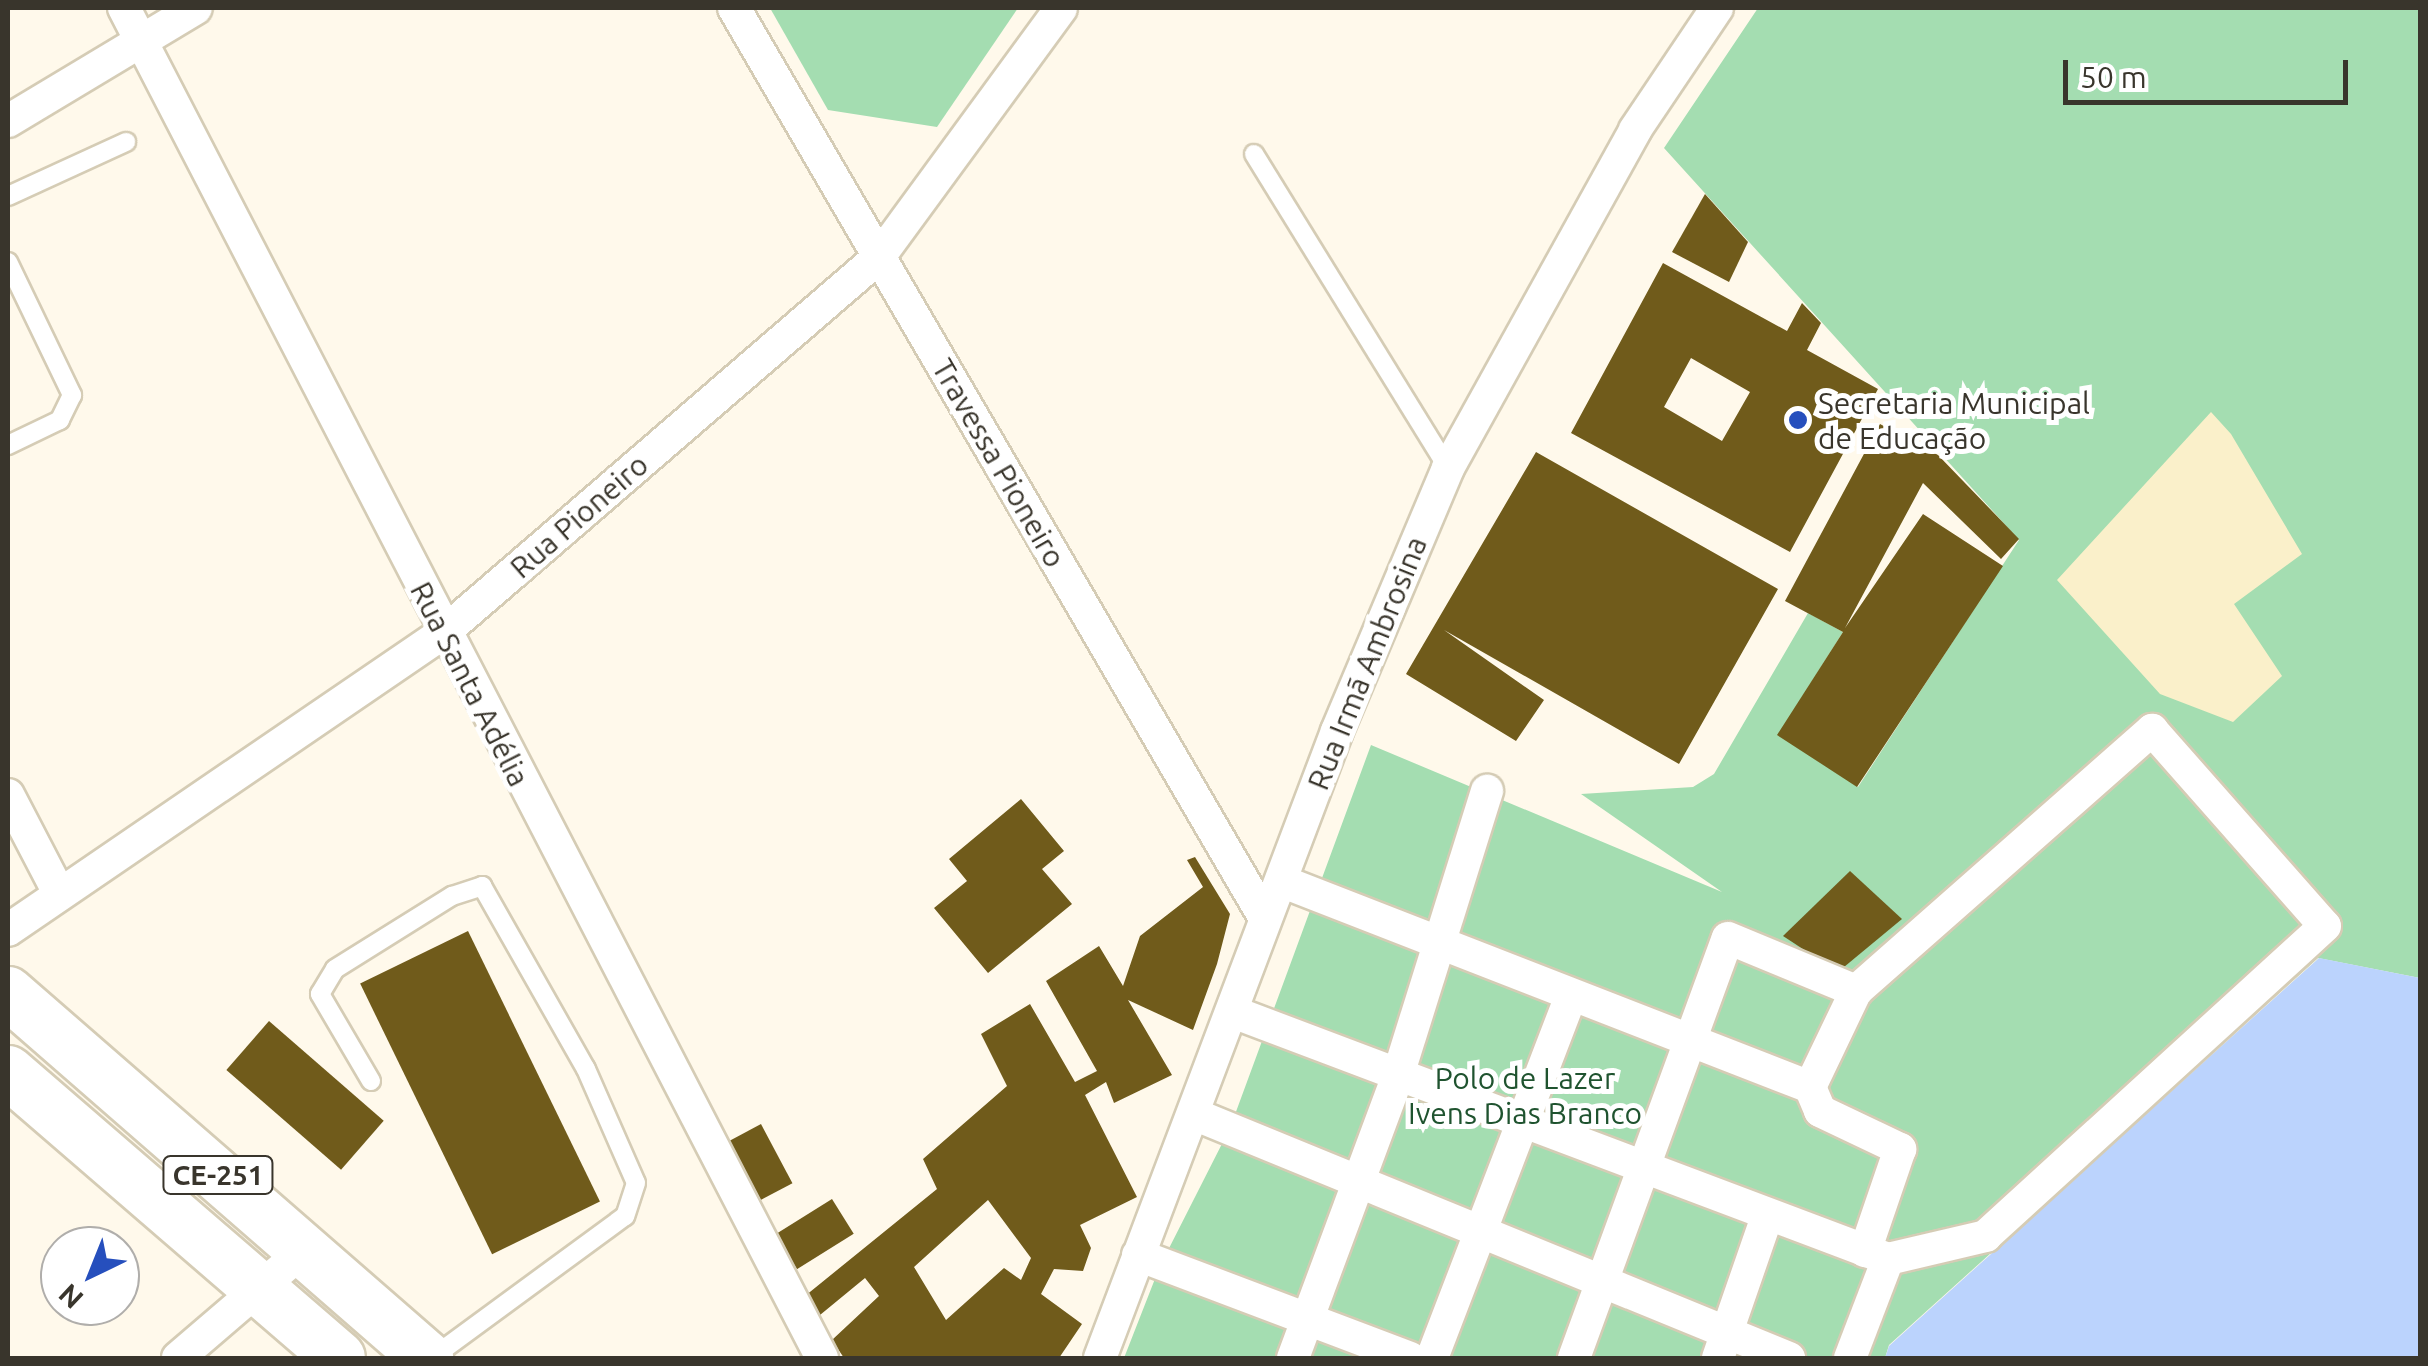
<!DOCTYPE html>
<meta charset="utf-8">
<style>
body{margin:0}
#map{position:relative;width:2428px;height:1366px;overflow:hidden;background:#fff9eb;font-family:Ubuntu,sans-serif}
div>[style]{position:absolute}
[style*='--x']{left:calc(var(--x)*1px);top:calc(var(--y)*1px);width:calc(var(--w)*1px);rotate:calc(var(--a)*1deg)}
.green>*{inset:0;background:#a4ddb1}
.sand>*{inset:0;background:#faf0ca}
.water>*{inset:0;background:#bbd3fd}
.building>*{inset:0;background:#705b1b;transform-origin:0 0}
.roads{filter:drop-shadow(2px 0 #d5ccb5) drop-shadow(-2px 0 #d5ccb5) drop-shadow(0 2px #d5ccb5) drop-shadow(0 -2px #d5ccb5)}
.lane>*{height:18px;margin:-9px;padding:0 9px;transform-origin:9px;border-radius:9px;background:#fff}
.street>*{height:32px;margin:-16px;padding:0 16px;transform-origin:16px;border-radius:16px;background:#fff}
.primary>*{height:52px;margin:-26px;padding:0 26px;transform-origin:26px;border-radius:26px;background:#fff}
.dots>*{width:28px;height:28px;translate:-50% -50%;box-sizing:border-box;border:5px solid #fff;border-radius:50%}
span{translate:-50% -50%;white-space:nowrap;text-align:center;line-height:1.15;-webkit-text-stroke:10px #fff;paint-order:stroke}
.shield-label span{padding:2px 8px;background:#fff;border:2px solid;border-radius:8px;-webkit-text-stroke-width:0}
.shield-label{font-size:28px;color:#39352c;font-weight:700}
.poi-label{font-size:30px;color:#39352c}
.left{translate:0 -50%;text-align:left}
.street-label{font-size:30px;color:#39352c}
.park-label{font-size:30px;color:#1f532f}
.frame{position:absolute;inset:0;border:10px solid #39352c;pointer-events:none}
.north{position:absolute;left:40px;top:1226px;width:100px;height:100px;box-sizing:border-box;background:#fff;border:2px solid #b0aeab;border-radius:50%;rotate:223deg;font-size:28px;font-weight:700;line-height:40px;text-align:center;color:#39352c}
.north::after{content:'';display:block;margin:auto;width:35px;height:45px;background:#264fbd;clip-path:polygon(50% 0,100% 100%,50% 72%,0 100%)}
.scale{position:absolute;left:2063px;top:60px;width:285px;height:45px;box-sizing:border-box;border:5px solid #39352c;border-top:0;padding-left:12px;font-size:30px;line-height:35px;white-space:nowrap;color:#39352c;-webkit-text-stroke:8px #fff;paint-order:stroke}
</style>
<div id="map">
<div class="green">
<div style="clip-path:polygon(770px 8px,1018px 8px,937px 127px,828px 110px)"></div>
<div style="clip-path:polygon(1758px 8px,2420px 8px,2420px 978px,2318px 958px,1889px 1345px,1885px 1358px,1124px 1358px,1160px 1266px,1230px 1128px,1371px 745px,1722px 892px,1581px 794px,1693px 787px,1714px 774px,1808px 613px,1843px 632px,1778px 735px,1858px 787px,2019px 540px,1664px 148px)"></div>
</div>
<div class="sand">
<div style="clip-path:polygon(2211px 412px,2231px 434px,2302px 554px,2234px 604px,2282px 676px,2233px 722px,2160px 694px,2057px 580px)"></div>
</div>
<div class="water">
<div style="clip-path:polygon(2319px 958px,2420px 978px,2420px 1358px,1885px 1358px,1889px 1346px)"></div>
</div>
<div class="building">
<div style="clip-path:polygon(1705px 194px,1748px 242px,1729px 282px,1672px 252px)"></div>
<div style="clip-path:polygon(evenodd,1663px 263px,1787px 331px,1802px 303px,1821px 323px,1807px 350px,1878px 389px,1790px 552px,1571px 433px,1663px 263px,1691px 358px,1750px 392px,1722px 441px,1664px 407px,1691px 358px)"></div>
<div style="clip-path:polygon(1880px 424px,1938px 455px,2019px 539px,2001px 559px,1923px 483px,1845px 628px,1923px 514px,2003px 566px,1857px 787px,1777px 735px,1843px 632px,1785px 601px)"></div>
<div style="clip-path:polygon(1536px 452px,1778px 589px,1679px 764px,1444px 630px,1544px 700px,1516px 741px,1406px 674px)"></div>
<div style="clip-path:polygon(1021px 799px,1064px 851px,1042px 869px,1072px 904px,988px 973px,934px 908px,967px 881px,949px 859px)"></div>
<div style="clip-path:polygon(evenodd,1195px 857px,1230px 914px,1217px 964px,1193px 1030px,1128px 1000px,1172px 1075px,1114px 1103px,1106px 1082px,1085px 1095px,1137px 1197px,1080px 1225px,1091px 1248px,1083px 1271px,1054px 1269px,1041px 1294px,1082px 1324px,1059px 1358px,844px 1358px,832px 1340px,879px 1296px,865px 1278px,820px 1315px,805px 1296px,937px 1189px,923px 1159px,1007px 1086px,981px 1034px,1030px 1004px,1075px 1082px,1097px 1071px,1046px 981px,1099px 946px,1123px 986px,1140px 936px,1203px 887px,1187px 860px,1195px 857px,988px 1200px,1031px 1258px,1021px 1280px,1004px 1268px,946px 1320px,914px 1267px,988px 1200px)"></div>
<div style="clip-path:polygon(1850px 871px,1902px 919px,1838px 972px,1783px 936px)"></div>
<div style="left:468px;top:931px;width:301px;height:120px;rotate:64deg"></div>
<div style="left:269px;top:1021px;width:152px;height:65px;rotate:41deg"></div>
<div style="left:761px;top:1124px;width:67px;height:36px;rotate:62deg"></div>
<div style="left:832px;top:1199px;width:41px;height:67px;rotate:58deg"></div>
</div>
<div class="roads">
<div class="lane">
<div style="--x:1254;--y:154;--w:369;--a:58.3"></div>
<div style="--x:8;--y:196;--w:130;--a:-24.6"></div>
<div style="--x:8;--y:262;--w:148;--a:64.3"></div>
<div style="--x:72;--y:395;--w:28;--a:116"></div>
<div style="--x:60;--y:420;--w:58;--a:154.3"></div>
<div style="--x:371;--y:1081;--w:101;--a:-120.4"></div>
<div style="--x:320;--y:994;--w:29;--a:-59"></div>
<div style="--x:335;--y:969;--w:138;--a:-32"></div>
<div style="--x:452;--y:896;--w:32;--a:-18"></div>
<div style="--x:482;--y:886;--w:210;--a:60.4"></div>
<div style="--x:586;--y:1069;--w:124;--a:66.3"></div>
<div style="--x:636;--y:1183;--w:35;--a:108"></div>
<div style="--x:625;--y:1216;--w:240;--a:143.7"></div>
</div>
<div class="street">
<div style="--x:124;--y:8;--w:1520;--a:62.66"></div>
<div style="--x:734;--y:8;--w:1054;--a:59.74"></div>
<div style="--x:8;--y:121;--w:219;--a:-31"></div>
<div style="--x:8;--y:795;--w:110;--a:62.5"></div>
<div style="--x:1281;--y:881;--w:568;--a:21.28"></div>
<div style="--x:1810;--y:1087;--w:106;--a:-64.4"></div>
<div style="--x:1856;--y:991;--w:395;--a:-41.4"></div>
<div style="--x:2152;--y:730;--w:261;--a:48.6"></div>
<div style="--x:2325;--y:926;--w:459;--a:137.6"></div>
<div style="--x:1986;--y:1236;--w:101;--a:166.8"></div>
<div style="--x:1888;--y:1259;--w:106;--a:111"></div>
<div style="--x:8;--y:930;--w:527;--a:-34.32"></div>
<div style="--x:443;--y:633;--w:576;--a:-40.77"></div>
<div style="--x:879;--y:257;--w:308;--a:-53.8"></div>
<div style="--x:1233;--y:1012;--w:700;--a:20.66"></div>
<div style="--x:1810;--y:1087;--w:26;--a:67"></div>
<div style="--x:1820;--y:1111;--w:89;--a:25.4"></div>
<div style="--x:1900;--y:1149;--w:108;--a:108.9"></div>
<div style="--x:1196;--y:1115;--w:641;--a:22.28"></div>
<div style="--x:1138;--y:1255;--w:291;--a:20.7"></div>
<div style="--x:178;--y:1358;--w:166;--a:-40.6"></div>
<div style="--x:1100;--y:1358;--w:670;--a:-69.29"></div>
<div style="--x:1337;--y:731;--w:285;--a:-67.1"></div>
<div style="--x:1448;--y:468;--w:386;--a:-61"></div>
<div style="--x:1635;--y:130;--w:147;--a:-56.1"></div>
<div style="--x:1293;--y:1358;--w:302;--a:-69.6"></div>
<div style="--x:1398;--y:1075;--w:298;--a:-72.6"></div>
<div style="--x:1432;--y:1358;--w:388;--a:-69"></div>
<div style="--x:1574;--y:1358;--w:447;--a:-69.9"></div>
<div style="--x:1728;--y:938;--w:139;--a:22.5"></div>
<div style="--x:1718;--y:1358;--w:152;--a:-70.9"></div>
</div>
<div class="primary">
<div style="--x:8;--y:993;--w:556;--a:41.06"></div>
<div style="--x:8;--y:1072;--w:437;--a:40.8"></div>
</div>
</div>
<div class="dots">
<div style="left:1798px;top:420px;background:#264fbd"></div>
</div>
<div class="shield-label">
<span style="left:218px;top:1175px">CE-251</span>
</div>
<div class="poi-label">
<span class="left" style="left:1818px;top:420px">Secretaria Municipal<br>de Educação</span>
</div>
<div class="street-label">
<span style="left:999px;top:463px;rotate:60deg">Travessa Pioneiro</span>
<span style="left:579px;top:516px;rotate:-41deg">Rua Pioneiro</span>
<span style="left:1367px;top:663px;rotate:-68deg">Rua Irmã Ambrosina</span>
<span style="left:470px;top:684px;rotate:63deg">Rua Santa Adélia</span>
</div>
<div class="park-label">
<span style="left:1525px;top:1095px">Polo de Lazer<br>Ivens Dias Branco</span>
</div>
<div class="frame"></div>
<div class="north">N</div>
<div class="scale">50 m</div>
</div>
